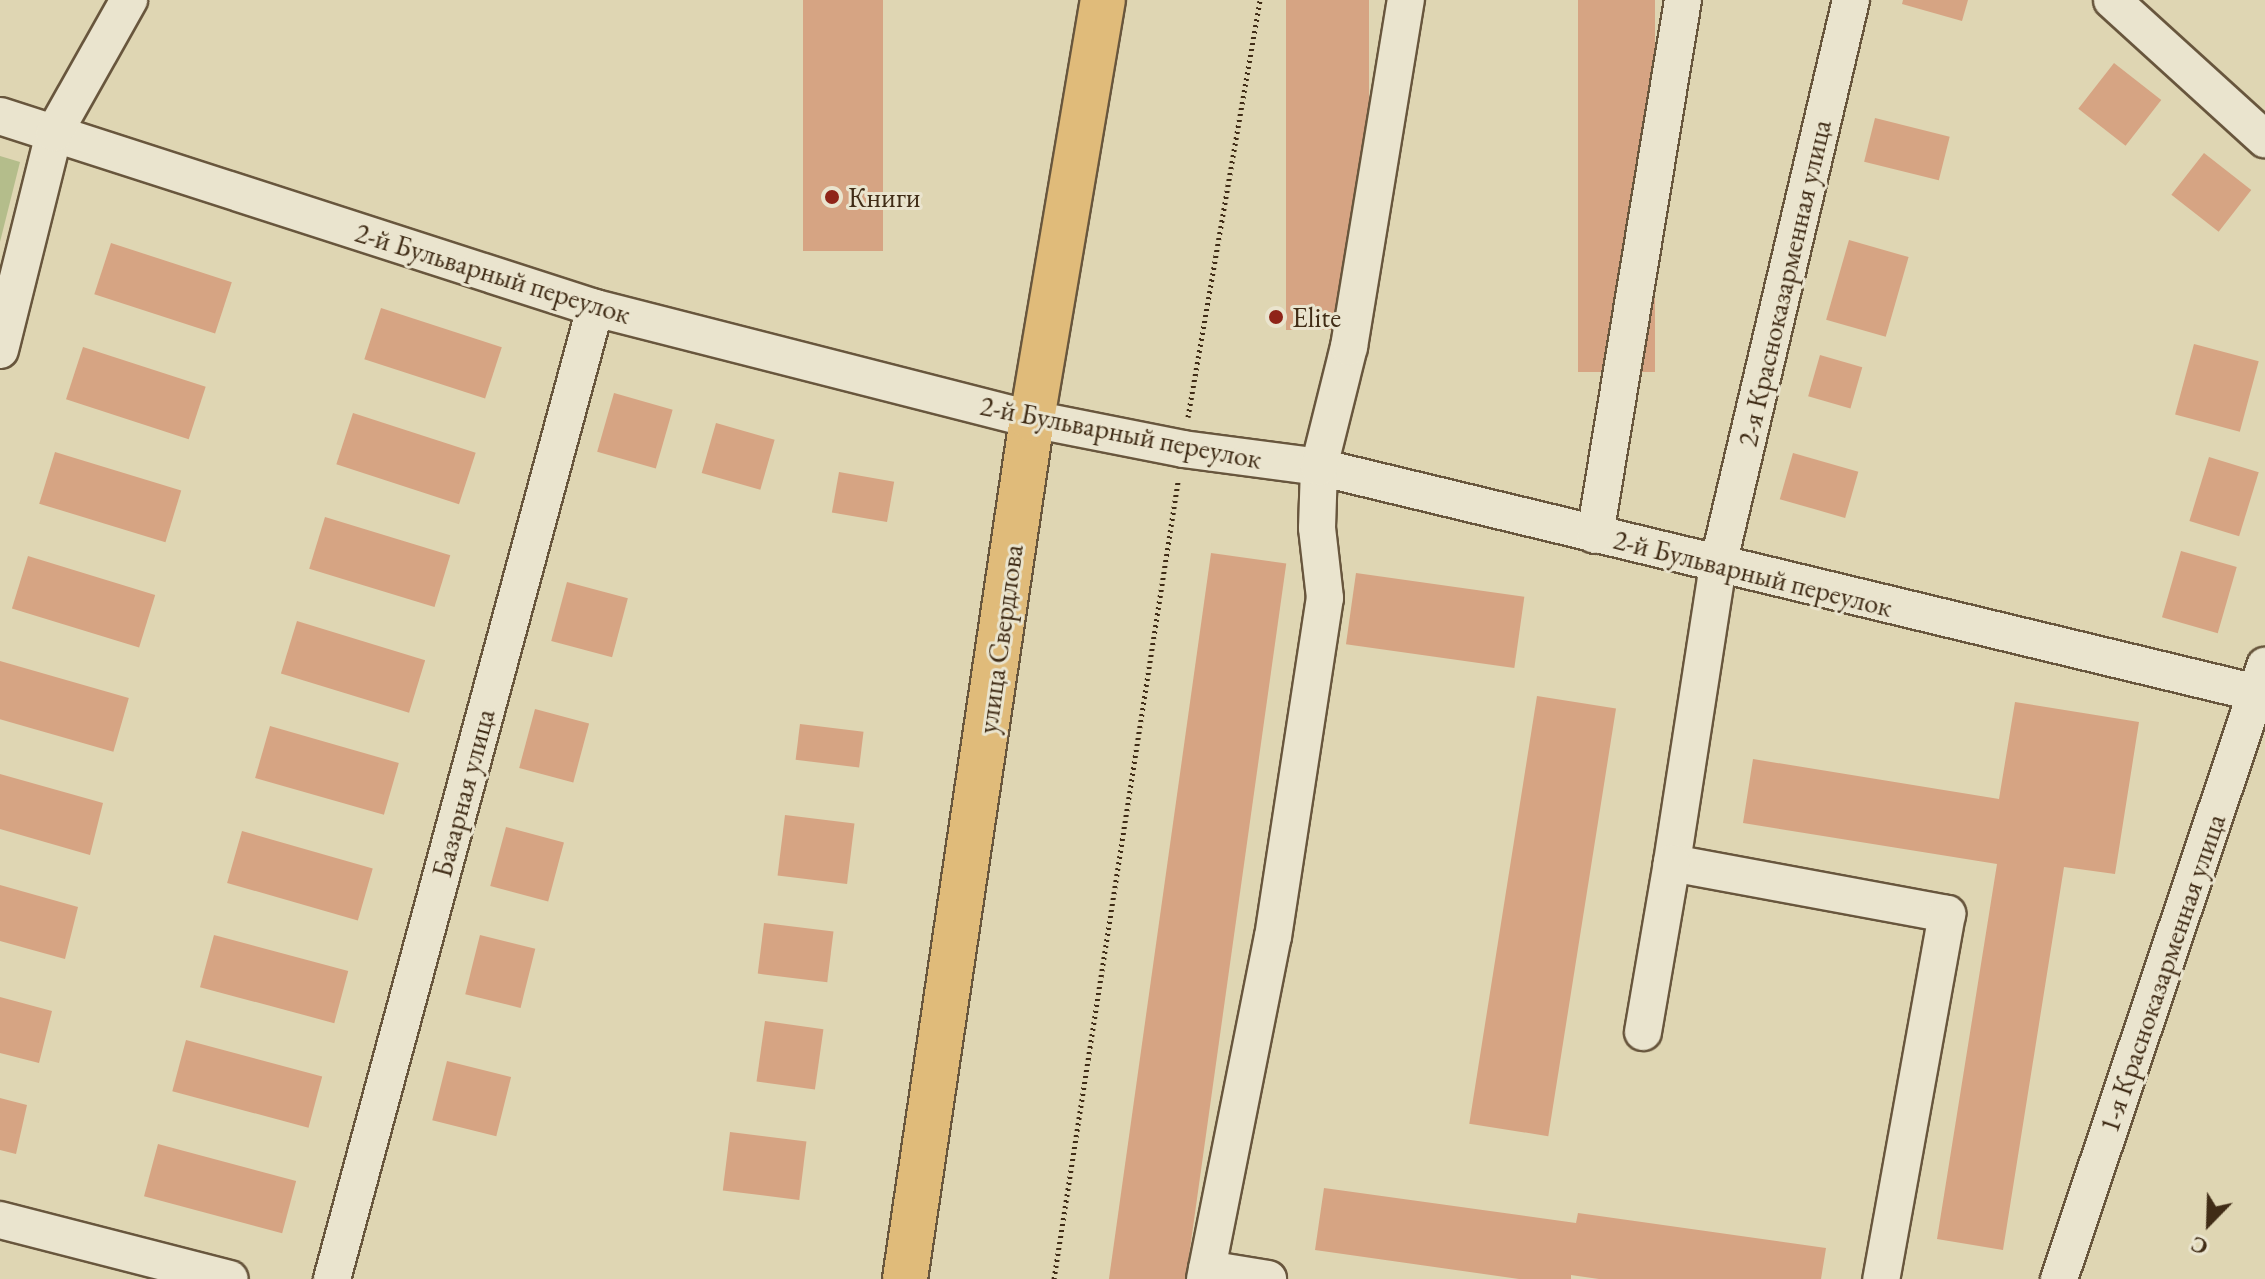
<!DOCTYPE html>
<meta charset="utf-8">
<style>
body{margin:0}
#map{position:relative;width:2265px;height:1279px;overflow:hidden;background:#dfd6b3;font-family:"EB Garamond",serif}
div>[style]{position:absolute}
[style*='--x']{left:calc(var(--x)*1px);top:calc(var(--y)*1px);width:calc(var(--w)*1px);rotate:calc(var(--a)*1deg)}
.green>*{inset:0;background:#b4bd8b}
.building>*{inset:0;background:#d6a483;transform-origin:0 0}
.path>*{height:5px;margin-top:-2.5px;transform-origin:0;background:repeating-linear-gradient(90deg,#402c16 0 2px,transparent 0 6px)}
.roads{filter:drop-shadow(2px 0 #68563d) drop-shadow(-2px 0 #68563d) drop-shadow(0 2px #68563d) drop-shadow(0 -2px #68563d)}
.minor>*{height:36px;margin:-18px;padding:0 18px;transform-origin:18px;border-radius:18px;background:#eae4ce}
.major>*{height:44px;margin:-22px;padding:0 22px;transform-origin:22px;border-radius:22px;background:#e0bb7a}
.dots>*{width:22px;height:22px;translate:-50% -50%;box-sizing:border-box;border:4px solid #eae4ce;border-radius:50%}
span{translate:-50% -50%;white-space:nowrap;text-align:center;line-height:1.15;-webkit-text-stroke:6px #eae4ce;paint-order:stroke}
.poi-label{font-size:28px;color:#402c16}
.left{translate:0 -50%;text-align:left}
.street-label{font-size:28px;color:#402c16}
.north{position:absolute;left:2169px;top:1183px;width:80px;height:80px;-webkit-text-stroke:6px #eae4ce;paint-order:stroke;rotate:203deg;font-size:22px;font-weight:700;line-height:32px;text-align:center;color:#402c16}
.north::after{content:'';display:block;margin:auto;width:28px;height:36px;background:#402c16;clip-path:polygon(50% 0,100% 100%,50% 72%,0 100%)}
</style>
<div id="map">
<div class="green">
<div style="clip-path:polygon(0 156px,20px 162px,0 242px)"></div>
</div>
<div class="building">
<div style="left:803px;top:0;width:80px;height:251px"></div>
<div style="left:1286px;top:0;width:83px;height:330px"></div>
<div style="left:1578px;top:0;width:77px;height:372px"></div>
<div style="clip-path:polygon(1903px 0,1968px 0,1962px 21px,1902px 4px)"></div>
<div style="left:2114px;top:63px;width:60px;height:58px;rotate:38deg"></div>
<div style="left:1875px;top:118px;width:77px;height:45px;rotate:14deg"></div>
<div style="left:2204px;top:153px;width:60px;height:53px;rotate:38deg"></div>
<div style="left:1849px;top:240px;width:62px;height:83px;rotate:16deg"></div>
<div style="left:111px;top:243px;width:127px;height:54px;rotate:18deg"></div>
<div style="left:381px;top:308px;width:127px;height:54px;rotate:18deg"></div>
<div style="left:2194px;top:344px;width:67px;height:73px;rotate:15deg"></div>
<div style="left:83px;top:347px;width:129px;height:55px;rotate:18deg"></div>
<div style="left:1820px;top:355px;width:44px;height:43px;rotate:16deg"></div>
<div style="left:614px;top:393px;width:61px;height:61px;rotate:16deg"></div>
<div style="left:353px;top:413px;width:129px;height:54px;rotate:18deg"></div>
<div style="left:716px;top:423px;width:61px;height:52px;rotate:16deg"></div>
<div style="left:55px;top:452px;width:132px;height:54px;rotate:17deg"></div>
<div style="left:1793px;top:453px;width:68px;height:48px;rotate:16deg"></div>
<div style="left:2209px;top:457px;width:52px;height:67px;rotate:17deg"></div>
<div style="left:839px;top:472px;width:56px;height:41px;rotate:10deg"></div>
<div style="left:325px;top:517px;width:131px;height:54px;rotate:17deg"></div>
<div style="left:2181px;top:551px;width:58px;height:69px;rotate:16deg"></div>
<div style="left:1211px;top:553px;width:76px;height:734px;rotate:8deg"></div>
<div style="left:28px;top:556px;width:133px;height:55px;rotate:17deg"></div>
<div style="left:1356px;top:573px;width:170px;height:72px;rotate:8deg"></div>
<div style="left:567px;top:582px;width:63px;height:61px;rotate:15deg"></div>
<div style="left:297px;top:621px;width:134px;height:55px;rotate:17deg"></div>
<div style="left:0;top:661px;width:134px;height:56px;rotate:16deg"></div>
<div style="left:1537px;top:696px;width:80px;height:433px;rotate:9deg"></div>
<div style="clip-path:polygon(2015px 702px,2139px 722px,2115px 874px,2064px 867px,2003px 1250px,1937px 1239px,1997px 864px,1743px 823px,1753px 759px,1999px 799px)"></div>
<div style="left:535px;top:709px;width:56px;height:61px;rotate:15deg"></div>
<div style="left:800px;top:724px;width:64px;height:36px;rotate:7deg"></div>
<div style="left:270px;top:726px;width:134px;height:54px;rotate:16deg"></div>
<div style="clip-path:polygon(0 774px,103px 803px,90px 855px,0 829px)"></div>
<div style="left:785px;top:815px;width:70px;height:61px;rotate:7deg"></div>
<div style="left:506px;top:827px;width:60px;height:61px;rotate:15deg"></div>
<div style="left:242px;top:831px;width:136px;height:54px;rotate:16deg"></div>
<div style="clip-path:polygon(0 885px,78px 907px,65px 959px,0 941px)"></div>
<div style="left:764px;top:923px;width:70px;height:51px;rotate:7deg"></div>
<div style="left:214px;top:935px;width:139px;height:54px;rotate:15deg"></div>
<div style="left:480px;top:935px;width:57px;height:61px;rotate:14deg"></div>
<div style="clip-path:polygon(0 997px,52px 1011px,39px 1063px,0 1053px)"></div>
<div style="left:765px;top:1021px;width:59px;height:61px;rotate:8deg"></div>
<div style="left:186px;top:1040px;width:141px;height:53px;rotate:15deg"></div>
<div style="left:447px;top:1061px;width:66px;height:61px;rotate:14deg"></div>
<div style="clip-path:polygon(0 1098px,27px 1105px,16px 1154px,0 1150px)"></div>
<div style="left:730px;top:1132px;width:77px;height:59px;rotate:7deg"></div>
<div style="left:158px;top:1144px;width:143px;height:54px;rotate:15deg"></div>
<div style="clip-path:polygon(1324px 1188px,1576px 1223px,1578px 1213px,1826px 1248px,1821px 1279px,1599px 1279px,1571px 1275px,1571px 1279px,1519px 1279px,1315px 1250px)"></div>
</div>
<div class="path">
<div style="--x:1188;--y:417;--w:423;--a:-80.2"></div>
<div style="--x:1054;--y:1279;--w:807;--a:-81.16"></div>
</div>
<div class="roads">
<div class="minor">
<div style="--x:1851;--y:0;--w:580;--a:103.25"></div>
<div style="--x:1718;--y:565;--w:302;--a:98.8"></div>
<div style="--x:1672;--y:863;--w:280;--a:10.5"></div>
<div style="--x:1947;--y:914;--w:371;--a:100.2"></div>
<div style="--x:2112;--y:0;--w:207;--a:42.3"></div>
<div style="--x:0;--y:116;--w:625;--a:17.88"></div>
<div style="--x:595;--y:308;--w:451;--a:14.3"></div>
<div style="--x:1032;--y:419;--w:154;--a:11.2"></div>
<div style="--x:1183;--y:449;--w:137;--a:7.5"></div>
<div style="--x:1319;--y:467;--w:965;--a:13.55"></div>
<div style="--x:0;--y:350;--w:224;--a:-76"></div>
<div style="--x:54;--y:133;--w:153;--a:-60.6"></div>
<div style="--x:1595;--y:535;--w:542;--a:-80.66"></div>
<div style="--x:1643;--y:1032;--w:171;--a:-80.3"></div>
<div style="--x:0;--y:1220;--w:237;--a:14.4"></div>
<div style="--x:1207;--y:1269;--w:62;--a:9.3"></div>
<div style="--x:332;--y:1279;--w:1006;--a:-74.84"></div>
<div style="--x:1205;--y:1279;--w:349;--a:-78.8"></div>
<div style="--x:1273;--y:937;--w:343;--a:-81.3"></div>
<div style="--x:1325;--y:598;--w:70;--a:-96.5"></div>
<div style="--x:1317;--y:528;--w:61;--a:-88.1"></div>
<div style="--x:1319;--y:467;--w:124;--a:-76"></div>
<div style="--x:1349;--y:347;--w:352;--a:-80.7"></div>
<div style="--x:2059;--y:1279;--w:647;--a:-71.42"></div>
</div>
<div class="major">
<div style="--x:905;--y:1279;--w:869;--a:-81.6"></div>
<div style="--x:1032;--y:419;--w:425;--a:-80.4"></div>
</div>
</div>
<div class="dots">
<div style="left:832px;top:197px;background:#8f2418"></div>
<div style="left:1276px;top:317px;background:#8f2418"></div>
</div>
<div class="poi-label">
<span class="left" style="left:848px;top:197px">Книги</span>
<span class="left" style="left:1292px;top:317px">Elite</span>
</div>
<div class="street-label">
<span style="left:493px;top:273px;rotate:17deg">2-й Бульварный переулок</span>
<span style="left:1784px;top:283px;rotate:-77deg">2-я Красноказарменная улица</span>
<span style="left:1121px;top:432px;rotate:11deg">2-й Бульварный переулок</span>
<span style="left:1753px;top:573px;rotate:14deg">2-й Бульварный переулок</span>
<span style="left:1000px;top:639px;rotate:-82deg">улица Свердлова</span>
<span style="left:463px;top:793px;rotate:-75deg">Базарная улица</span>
<span style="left:2162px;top:973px;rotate:-71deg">1-я Красноказарменная улица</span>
</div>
<div class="north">С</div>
</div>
